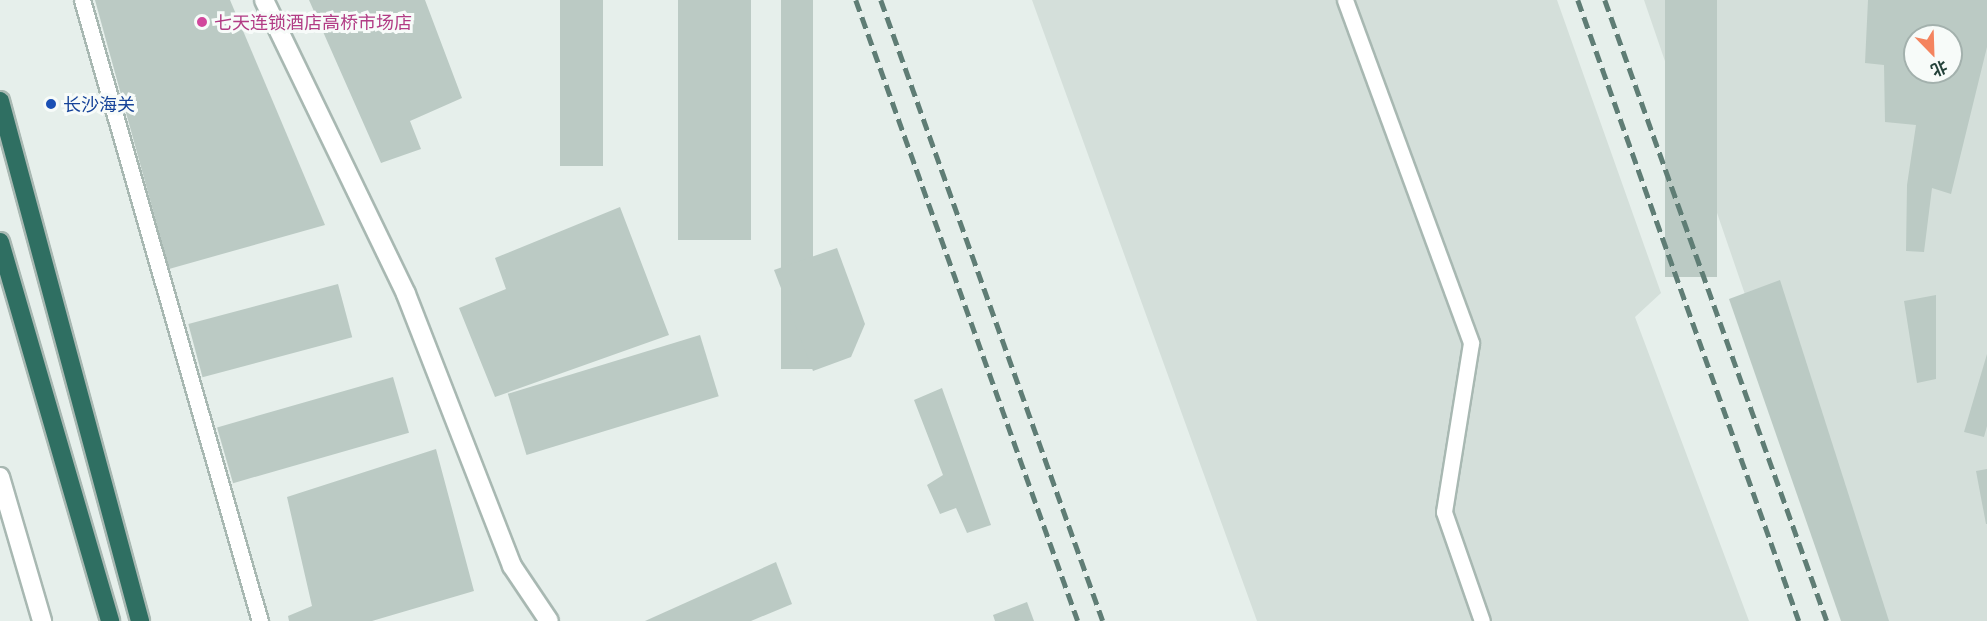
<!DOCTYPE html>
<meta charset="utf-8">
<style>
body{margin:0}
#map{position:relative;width:1987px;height:621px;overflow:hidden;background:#e6efeb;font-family:"Exo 2","Noto Sans SC",sans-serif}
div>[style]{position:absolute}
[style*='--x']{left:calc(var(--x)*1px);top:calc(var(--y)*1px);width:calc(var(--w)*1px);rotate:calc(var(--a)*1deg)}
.built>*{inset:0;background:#d4dfda}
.building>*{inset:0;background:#bbcac4;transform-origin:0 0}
.roads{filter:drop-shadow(2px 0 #a8b8b2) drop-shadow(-2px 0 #a8b8b2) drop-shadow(0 2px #a8b8b2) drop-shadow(0 -2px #a8b8b2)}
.lane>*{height:15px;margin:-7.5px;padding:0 7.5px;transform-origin:7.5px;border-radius:7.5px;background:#fff}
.street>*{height:18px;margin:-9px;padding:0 9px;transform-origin:9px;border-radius:9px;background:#fff}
.secondary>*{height:18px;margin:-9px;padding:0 9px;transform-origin:9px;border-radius:9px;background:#fff}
.highway>*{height:18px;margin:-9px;padding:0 9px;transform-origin:9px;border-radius:9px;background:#2f6f62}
.rail>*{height:4.5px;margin-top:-2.25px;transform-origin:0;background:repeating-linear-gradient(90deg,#5f7d75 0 12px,transparent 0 18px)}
.dots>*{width:16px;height:16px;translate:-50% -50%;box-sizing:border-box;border:3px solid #f7fbf9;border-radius:50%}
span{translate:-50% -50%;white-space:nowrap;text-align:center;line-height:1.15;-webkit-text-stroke:6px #f7fbf9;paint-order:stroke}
.hotel-label{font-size:18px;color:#b23c85}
.left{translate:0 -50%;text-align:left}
.transit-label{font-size:18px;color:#164399}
.north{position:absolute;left:1903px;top:24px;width:60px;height:60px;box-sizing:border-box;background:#f7fbf9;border:2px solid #a3b1ad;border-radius:50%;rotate:157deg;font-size:16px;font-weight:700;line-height:24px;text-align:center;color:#24423a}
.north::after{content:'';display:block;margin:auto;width:21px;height:27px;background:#f4845f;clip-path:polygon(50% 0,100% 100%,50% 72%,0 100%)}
</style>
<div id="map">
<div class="built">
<div style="clip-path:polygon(1032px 0,1557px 0,1661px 293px,1635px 317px,1749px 621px,1257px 621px)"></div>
<div style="clip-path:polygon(evenodd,1644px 0,1987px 0,1987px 621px,1857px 621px,1644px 0,1915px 36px,1951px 36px,1951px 72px,1915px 72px,1915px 36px)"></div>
</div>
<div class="building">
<div style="clip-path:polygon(95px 0,230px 0,325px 225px,169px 269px)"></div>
<div style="clip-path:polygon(309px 0,425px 0,462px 98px,410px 121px,421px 149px,381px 163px)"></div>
<div style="left:560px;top:0;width:43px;height:166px"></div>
<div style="left:678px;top:0;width:73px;height:240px"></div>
<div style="left:781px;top:0;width:32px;height:369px"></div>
<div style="left:1665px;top:0;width:52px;height:277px"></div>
<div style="clip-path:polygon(evenodd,1868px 0,1987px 0,1987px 47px,1951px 194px,1932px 188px,1924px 252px,1906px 251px,1907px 185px,1916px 125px,1885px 122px,1884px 65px,1865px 63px,1868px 0,1915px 36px,1951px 36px,1951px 72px,1915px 72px,1915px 36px)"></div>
<div style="clip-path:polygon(620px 207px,669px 335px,495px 397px,459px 308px,506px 289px,495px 258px)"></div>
<div style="clip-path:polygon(837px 248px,865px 324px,851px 357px,813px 371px,774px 270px)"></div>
<div style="clip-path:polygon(1780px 280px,1889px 621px,1841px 621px,1729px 299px)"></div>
<div style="left:338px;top:284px;width:55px;height:155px;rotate:75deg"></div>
<div style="clip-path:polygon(1936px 295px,1936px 379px,1917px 383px,1904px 301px)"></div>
<div style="left:700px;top:335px;width:64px;height:201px;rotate:73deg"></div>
<div style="clip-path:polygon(1987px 354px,1987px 426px,1984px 437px,1964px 432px)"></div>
<div style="left:393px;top:377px;width:58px;height:183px;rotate:74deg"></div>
<div style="clip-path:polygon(942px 388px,991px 525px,967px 533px,956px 508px,940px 514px,927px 485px,943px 475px,914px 400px)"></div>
<div style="clip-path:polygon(436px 449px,474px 591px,372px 621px,289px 621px,288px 616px,312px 606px,287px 497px)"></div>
<div style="clip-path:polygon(1987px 469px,1987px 524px,1986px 524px,1976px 471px)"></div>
<div style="clip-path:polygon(776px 562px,792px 604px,751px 621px,645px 621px)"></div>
<div style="clip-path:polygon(1027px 602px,1034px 621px,995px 621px,993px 615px)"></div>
</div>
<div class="roads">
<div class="lane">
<div style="--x:82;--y:0;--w:646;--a:74.01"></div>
<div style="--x:1345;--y:0;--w:365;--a:69.8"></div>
<div style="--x:1471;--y:343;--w:171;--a:99.1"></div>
<div style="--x:1444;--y:512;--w:115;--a:70.8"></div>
</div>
<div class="street">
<div style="--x:264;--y:0;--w:326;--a:64.2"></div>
<div style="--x:406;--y:294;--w:292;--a:68.7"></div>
<div style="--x:512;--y:566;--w:66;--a:56.1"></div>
</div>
<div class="secondary">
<div style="--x:0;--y:477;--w:150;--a:73.7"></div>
</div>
<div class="highway">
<div style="--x:0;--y:101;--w:539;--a:74.93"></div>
<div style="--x:0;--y:242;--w:395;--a:73.8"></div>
</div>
</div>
<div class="rail">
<div style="--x:856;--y:0;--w:659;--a:70.33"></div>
<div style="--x:881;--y:0;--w:659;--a:70.33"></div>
<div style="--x:1578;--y:0;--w:659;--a:70.41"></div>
<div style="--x:1605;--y:0;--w:659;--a:70.33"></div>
</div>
<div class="dots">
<div style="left:202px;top:22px;background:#d1479c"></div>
<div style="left:51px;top:104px;background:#1a4fb4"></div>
</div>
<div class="hotel-label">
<span class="left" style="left:214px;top:22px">七天连锁酒店高桥市场店</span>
</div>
<div class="transit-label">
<span class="left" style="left:63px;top:104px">长沙海关</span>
</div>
<div class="north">北</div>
</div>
